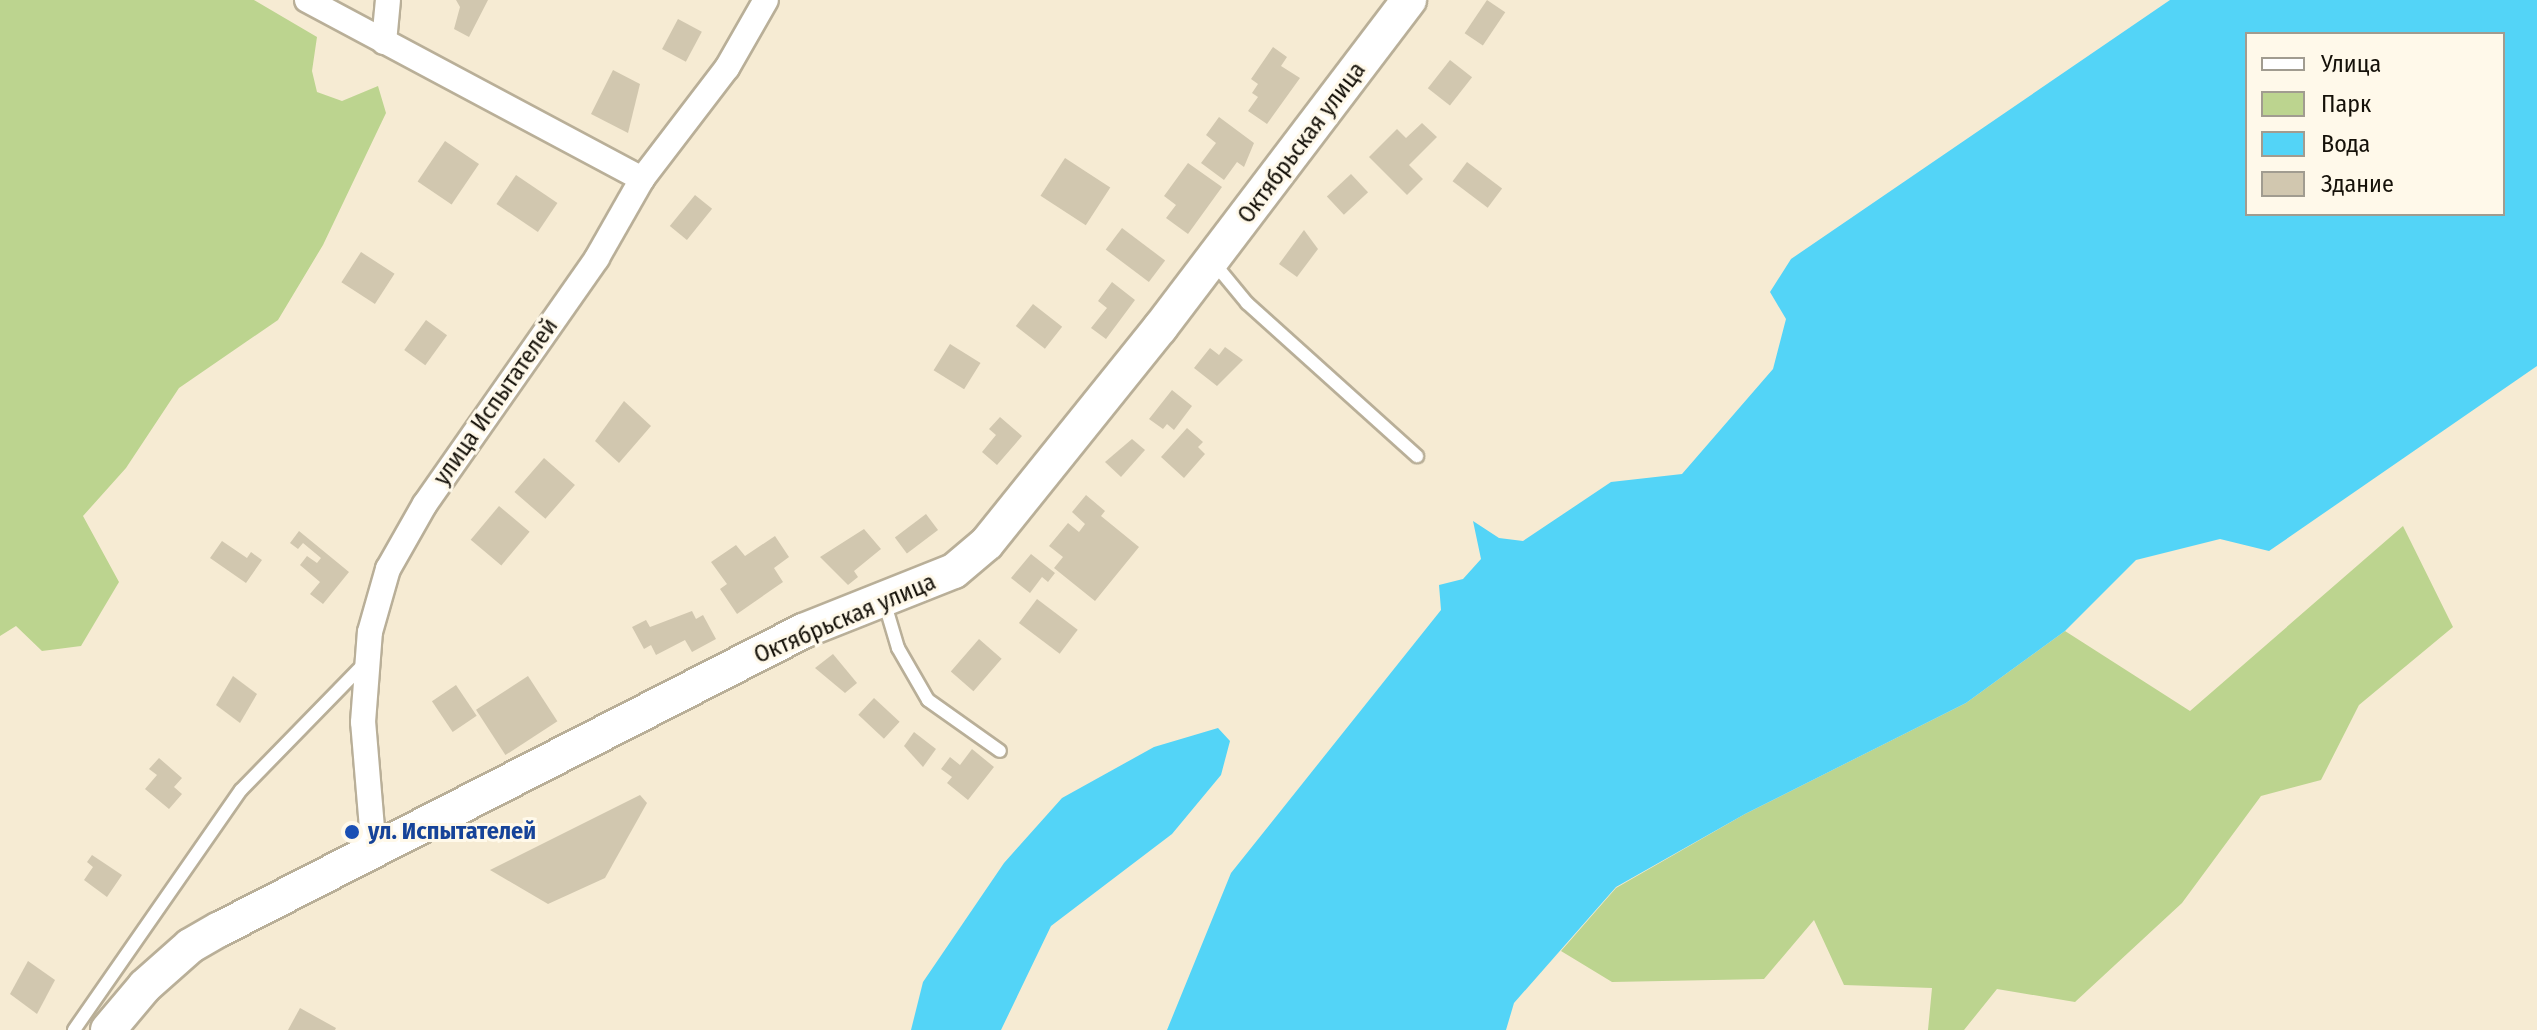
<!DOCTYPE html>
<meta charset="utf-8">
<style>
body{margin:0}
#map{position:relative;width:2537px;height:1030px;overflow:hidden;background:#f6ebd3;font-family:"Fira Sans Condensed",sans-serif}
div>[style]{position:absolute}
[style*='--x']{left:calc(var(--x)*1px);top:calc(var(--y)*1px);width:calc(var(--w)*1px);rotate:calc(var(--a)*1deg)}
.green>*{inset:0;background:#bcd48f}
.water>*{inset:0;background:#53d4f7}
.building>*{inset:0;background:#d1c7af;transform-origin:0 0}
.roads{filter:drop-shadow(2px 0 #b9af98) drop-shadow(-2px 0 #b9af98) drop-shadow(0 2px #b9af98) drop-shadow(0 -2px #b9af98)}
.lane>*{height:12px;margin:-6px;padding:0 6px;transform-origin:6px;border-radius:6px;background:#fff}
.street>*{height:24px;margin:-12px;padding:0 12px;transform-origin:12px;border-radius:12px;background:#fff}
.secondary>*{height:34px;margin:-17px;padding:0 17px;transform-origin:17px;border-radius:17px;background:#fff}
.dots>*{width:22px;height:22px;translate:-50% -50%;box-sizing:border-box;border:4px solid #fff9ea;border-radius:50%}
span{translate:-50% -50%;white-space:nowrap;text-align:center;line-height:1.15;-webkit-text-stroke:6px #fff9ea;paint-order:stroke}
.street-label{font-size:24px;color:#151109}
.transit-label{font-size:24px;color:#164399;font-weight:700}
.left{translate:0 -50%;text-align:left}
.legend{position:absolute;left:2245px;top:32px;width:260px;height:184px;box-sizing:border-box;background:#fff9ea;border:2px solid #a19c90;margin:0;padding:10px 14px;list-style:none;font-size:24px;color:#151109}
.legend li{display:flex;align-items:center;gap:16px;height:40px}
.legend b{width:40px;border:2px solid #a19c90}
</style>
<div id="map">
<div class="green">
<div style="clip-path:polygon(0 0,254px 0,317px 37px,312px 71px,317px 92px,342px 101px,378px 86px,386px 113px,323px 245px,278px 320px,179px 388px,126px 468px,83px 516px,119px 582px,81px 646px,42px 651px,16px 626px,0 636px)"></div>
<div style="clip-path:polygon(2403px 526px,2453px 627px,2359px 705px,2321px 780px,2261px 796px,2182px 903px,2075px 1002px,1997px 989px,1964px 1030px,1928px 1030px,1932px 988px,1844px 985px,1814px 920px,1764px 979px,1612px 982px,1561px 951px,1616px 888px,1745px 814px,1966px 703px,2065px 631px,2190px 711px)"></div>
</div>
<div class="water">
<div style="clip-path:polygon(evenodd,2170px 0,2537px 0,2537px 366px,2269px 551px,2220px 539px,2136px 560px,2065px 631px,1966px 703px,1745px 814px,1616px 887px,1514px 1003px,1506px 1030px,1167px 1030px,1231px 873px,1441px 610px,1439px 585px,1463px 579px,1481px 559px,1473px 521px,1499px 538px,1523px 541px,1611px 482px,1682px 474px,1773px 369px,1786px 319px,1770px 292px,1791px 259px,2170px 0,2503px 34px,2503px 214px,2247px 214px,2247px 34px,2503px 34px)"></div>
<div style="clip-path:polygon(1218px 728px,1230px 741px,1221px 775px,1172px 834px,1051px 926px,1001px 1030px,911px 1030px,923px 982px,1004px 863px,1062px 798px,1154px 747px)"></div>
</div>
<div class="building">
<div style="clip-path:polygon(456px 0,488px 0,469px 37px,454px 29px,460px 7px)"></div>
<div style="left:1487px;top:0;width:22px;height:40px;rotate:34deg"></div>
<div style="left:678px;top:19px;width:27px;height:34px;rotate:28deg"></div>
<div style="clip-path:polygon(1273px 47px,1287px 57px,1281px 66px,1300px 78px,1267px 124px,1248px 111px,1258px 97px,1252px 93px,1258px 84px,1251px 79px)"></div>
<div style="left:1450px;top:60px;width:28px;height:36px;rotate:38deg"></div>
<div style="clip-path:polygon(613px 70px,640px 84px,628px 133px,591px 114px)"></div>
<div style="clip-path:polygon(1219px 117px,1254px 143px,1244px 167px,1237px 162px,1224px 180px,1201px 163px,1216px 143px,1206px 135px)"></div>
<div style="clip-path:polygon(1422px 123px,1437px 137px,1409px 165px,1423px 179px,1407px 195px,1369px 157px,1397px 129px,1406px 138px)"></div>
<div style="left:445px;top:141px;width:41px;height:49px;rotate:34deg"></div>
<div style="left:1065px;top:158px;width:54px;height:45px;rotate:33deg"></div>
<div style="left:1467px;top:162px;width:44px;height:24px;rotate:37deg"></div>
<div style="clip-path:polygon(1188px 163px,1222px 187px,1188px 234px,1166px 218px,1176px 205px,1164px 196px)"></div>
<div style="left:1351px;top:174px;width:25px;height:33px;rotate:47deg"></div>
<div style="left:516px;top:175px;width:50px;height:35px;rotate:34deg"></div>
<div style="left:695px;top:195px;width:22px;height:40px;rotate:39deg"></div>
<div style="left:1122px;top:228px;width:54px;height:27px;rotate:37deg"></div>
<div style="clip-path:polygon(1304px 230px,1318px 249px,1297px 277px,1279px 264px)"></div>
<div style="left:361px;top:252px;width:40px;height:36px;rotate:33deg"></div>
<div style="clip-path:polygon(1112px 282px,1135px 300px,1106px 339px,1091px 328px,1107px 308px,1098px 301px)"></div>
<div style="left:1033px;top:304px;width:37px;height:28px;rotate:38deg"></div>
<div style="left:426px;top:320px;width:26px;height:37px;rotate:36deg"></div>
<div style="left:950px;top:344px;width:36px;height:31px;rotate:32deg"></div>
<div style="clip-path:polygon(1225px 347px,1243px 360px,1217px 386px,1194px 368px,1210px 348px,1219px 355px)"></div>
<div style="clip-path:polygon(1172px 390px,1192px 406px,1174px 430px,1167px 424px,1163px 429px,1149px 419px)"></div>
<div style="clip-path:polygon(624px 401px,651px 426px,619px 463px,595px 441px)"></div>
<div style="clip-path:polygon(1000px 417px,1022px 436px,997px 465px,982px 452px,996px 435px,989px 429px)"></div>
<div style="clip-path:polygon(1187px 428px,1203px 442px,1198px 447px,1205px 454px,1184px 478px,1161px 457px)"></div>
<div style="clip-path:polygon(1132px 439px,1145px 450px,1121px 477px,1105px 462px)"></div>
<div style="left:544px;top:458px;width:41px;height:45px;rotate:41deg"></div>
<div style="clip-path:polygon(1086px 495px,1105px 511px,1101px 516px,1139px 547px,1095px 601px,1054px 568px,1063px 557px,1049px 546px,1068px 523px,1079px 532px,1085px 524px,1072px 512px)"></div>
<div style="left:499px;top:506px;width:40px;height:44px;rotate:40deg"></div>
<div style="left:926px;top:514px;width:20px;height:39px;rotate:53deg"></div>
<div style="clip-path:polygon(864px 529px,881px 549px,854px 571px,858px 577px,848px 585px,820px 557px)"></div>
<div style="clip-path:polygon(299px 531px,349px 572px,323px 604px,310px 594px,320px 582px,300px 565px,307px 556px,317px 563px,321px 558px,303px 543px,298px 549px,290px 543px)"></div>
<div style="clip-path:polygon(775px 536px,789px 557px,774px 568px,783px 582px,737px 614px,720px 589px,727px 584px,711px 562px,736px 545px,745px 556px)"></div>
<div style="clip-path:polygon(222px 541px,247px 558px,251px 552px,262px 560px,246px 583px,210px 558px)"></div>
<div style="clip-path:polygon(1031px 554px,1055px 573px,1048px 582px,1042px 577px,1030px 593px,1011px 578px)"></div>
<div style="left:1037px;top:599px;width:51px;height:30px;rotate:37deg"></div>
<div style="clip-path:polygon(692px 611px,696px 619px,703px 615px,716px 639px,692px 652px,685px 640px,656px 655px,651px 645px,644px 649px,632px 627px,646px 620px,650px 627px)"></div>
<div style="left:979px;top:639px;width:30px;height:43px;rotate:41deg"></div>
<div style="clip-path:polygon(833px 654px,857px 683px,845px 693px,815px 668px)"></div>
<div style="clip-path:polygon(233px 676px,257px 694px,240px 723px,216px 705px)"></div>
<div style="left:528px;top:676px;width:54px;height:62px;rotate:57deg"></div>
<div style="left:456px;top:685px;width:37px;height:29px;rotate:56deg"></div>
<div style="left:874px;top:698px;width:35px;height:23px;rotate:43deg"></div>
<div style="clip-path:polygon(914px 732px,936px 749px,923px 767px,904px 746px)"></div>
<div style="clip-path:polygon(972px 749px,994px 767px,968px 800px,947px 783px,952px 777px,941px 769px,950px 757px,960px 765px)"></div>
<div style="clip-path:polygon(159px 758px,182px 778px,174px 787px,182px 794px,169px 809px,145px 789px,157px 775px,149px 769px)"></div>
<div style="clip-path:polygon(640px 795px,647px 803px,605px 878px,548px 904px,490px 870px)"></div>
<div style="clip-path:polygon(92px 855px,122px 875px,107px 897px,84px 880px,93px 867px,87px 862px)"></div>
<div style="clip-path:polygon(28px 961px,55px 980px,37px 1014px,10px 994px)"></div>
<div style="clip-path:polygon(300px 1008px,336px 1028px,335px 1030px,288px 1030px)"></div>
</div>
<div class="roads">
<div class="lane">
<div style="--x:1214;--y:263;--w:52;--a:50.5"></div>
<div style="--x:1247;--y:303;--w:229;--a:42"></div>
<div style="--x:884;--y:601;--w:49;--a:73.4"></div>
<div style="--x:898;--y:648;--w:60;--a:60"></div>
<div style="--x:928;--y:700;--w:88;--a:35.3"></div>
<div style="--x:74;--y:1030;--w:292;--a:-55.2"></div>
<div style="--x:241;--y:790;--w:176;--a:-45.7"></div>
</div>
<div class="street">
<div style="--x:307;--y:0;--w:380;--a:28.1"></div>
<div style="--x:384;--y:42;--w:42;--a:-84.6"></div>
<div style="--x:374;--y:852;--w:130;--a:-94.8"></div>
<div style="--x:363;--y:722;--w:90;--a:-85.6"></div>
<div style="--x:370;--y:632;--w:66;--a:-74.1"></div>
<div style="--x:388;--y:569;--w:75;--a:-60.4"></div>
<div style="--x:425;--y:504;--w:300;--a:-55"></div>
<div style="--x:597;--y:258;--w:91;--a:-60.3"></div>
<div style="--x:642;--y:179;--w:140;--a:-52.6"></div>
<div style="--x:727;--y:68;--w:78;--a:-60.2"></div>
</div>
<div class="secondary">
<div style="--x:108;--y:1030;--w:57;--a:-49.9"></div>
<div style="--x:145;--y:986;--w:60;--a:-41.6"></div>
<div style="--x:190;--y:946;--w:34;--a:-30"></div>
<div style="--x:220;--y:929;--w:655;--a:-27.07"></div>
<div style="--x:803;--y:631;--w:162;--a:-21.7"></div>
<div style="--x:954;--y:571;--w:43;--a:-40.3"></div>
<div style="--x:987;--y:543;--w:276;--a:-51.2"></div>
<div style="--x:1160;--y:328;--w:412;--a:-52.8"></div>
</div>
</div>
<div class="dots">
<div style="left:352px;top:832px;background:#1a4fb4"></div>
</div>
<div class="street-label">
<span style="left:1302px;top:143px;rotate:-53deg">Октябрьская улица</span>
<span style="left:496px;top:402px;rotate:-55deg">улица Испытателей</span>
<span style="left:845px;top:619px;rotate:-23deg">Октябрьская улица</span>
</div>
<div class="transit-label">
<span class="left" style="left:368px;top:832px">ул. Испытателей</span>
</div>
<ul class="legend">
<li><b style="height:10px;background:#fff"></b>Улица</li>
<li><b style="height:22px;background:#bcd48f"></b>Парк</li>
<li><b style="height:22px;background:#53d4f7"></b>Вода</li>
<li><b style="height:22px;background:#d1c7af"></b>Здание</li>
</ul>
</div>
